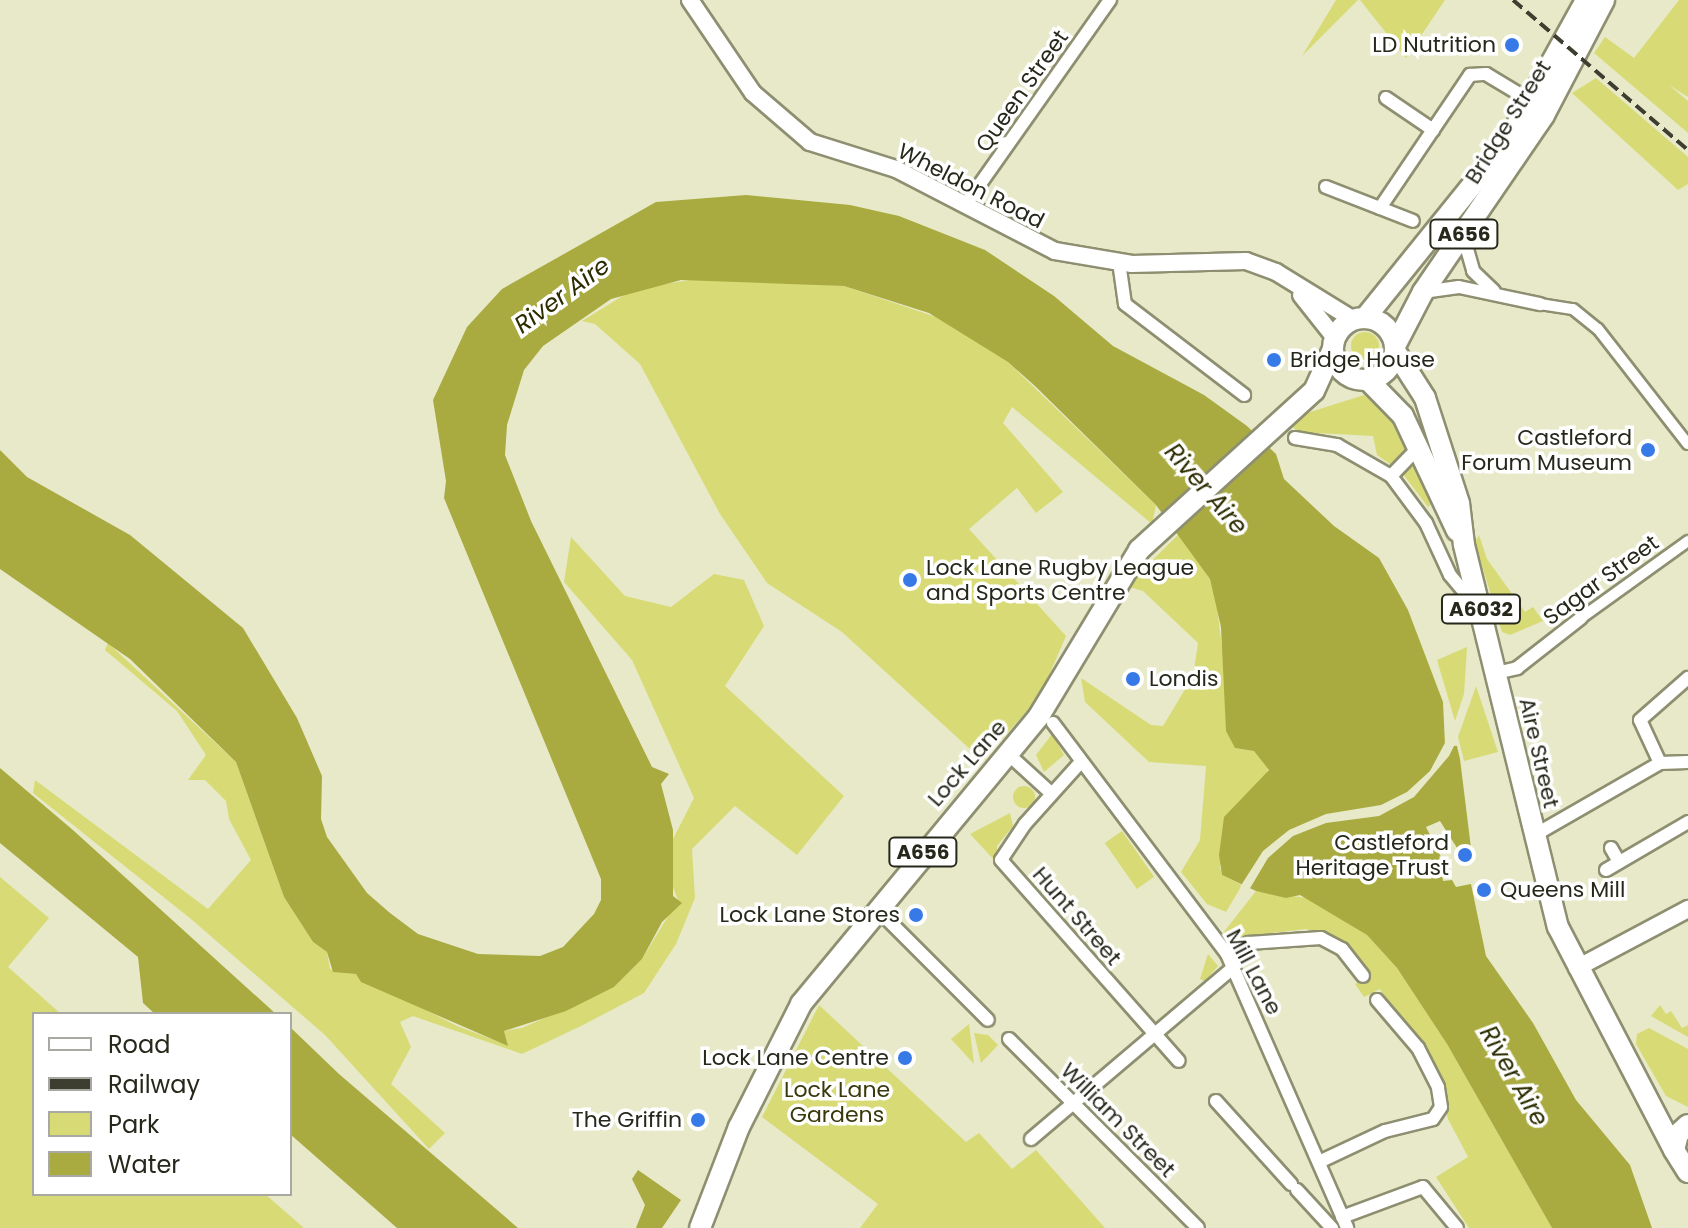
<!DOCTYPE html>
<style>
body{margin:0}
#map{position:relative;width:1688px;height:1228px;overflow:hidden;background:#e7e9c8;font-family:Poppins,sans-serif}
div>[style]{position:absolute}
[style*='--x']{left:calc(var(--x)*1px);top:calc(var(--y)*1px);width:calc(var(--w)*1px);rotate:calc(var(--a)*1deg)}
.green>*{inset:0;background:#d8db75;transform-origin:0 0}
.round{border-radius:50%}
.water>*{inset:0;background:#a9ab40}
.pier>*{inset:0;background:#e7e9c8}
.roads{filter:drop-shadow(2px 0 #8e8f71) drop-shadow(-2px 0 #8e8f71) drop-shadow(0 2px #8e8f71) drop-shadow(0 -2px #8e8f71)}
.pedestrian>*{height:10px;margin:-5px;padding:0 5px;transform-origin:5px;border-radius:5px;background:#fff}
.minor>*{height:12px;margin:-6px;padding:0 6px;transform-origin:6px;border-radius:6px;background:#fff}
.tertiary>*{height:16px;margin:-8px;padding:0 8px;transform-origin:8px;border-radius:8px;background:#fff}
.primary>*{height:20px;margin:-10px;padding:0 10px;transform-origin:10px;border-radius:10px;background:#fff}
.primary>.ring{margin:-10px;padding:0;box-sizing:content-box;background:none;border:20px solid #fff;border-radius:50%}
.rail>*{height:4px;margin-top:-2px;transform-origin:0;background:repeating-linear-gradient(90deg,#3d3e2f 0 12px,transparent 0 18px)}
.dots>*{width:22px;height:22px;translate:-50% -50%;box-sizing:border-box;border:4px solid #fff;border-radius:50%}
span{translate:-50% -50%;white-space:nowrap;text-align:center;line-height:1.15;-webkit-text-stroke:7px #fff;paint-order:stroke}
.shield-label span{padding:2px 6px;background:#fff;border:2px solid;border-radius:6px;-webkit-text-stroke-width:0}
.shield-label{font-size:20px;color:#27281c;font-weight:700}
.poi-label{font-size:22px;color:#27281c}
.right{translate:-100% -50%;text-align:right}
.left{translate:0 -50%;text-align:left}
.street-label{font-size:22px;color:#27281c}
.park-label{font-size:22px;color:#39390c}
.water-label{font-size:24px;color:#2c2c00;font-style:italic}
.legend{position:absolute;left:32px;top:1012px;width:260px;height:184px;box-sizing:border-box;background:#fff;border:2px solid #a9a9a4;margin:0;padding:10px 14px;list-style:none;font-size:24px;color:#27281c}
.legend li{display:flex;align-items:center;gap:16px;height:40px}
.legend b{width:40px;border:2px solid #a9a9a4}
</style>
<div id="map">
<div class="green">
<div style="clip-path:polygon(1336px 0,1358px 0,1302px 56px)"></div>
<div style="clip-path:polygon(1360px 0,1445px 0,1406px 58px)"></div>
<div style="clip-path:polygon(1679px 0,1688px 0,1688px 97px,1669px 85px,1688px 101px,1688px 133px,1594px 53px,1605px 37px,1634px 58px)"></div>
<div style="clip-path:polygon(1596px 78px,1688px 157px,1688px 184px,1678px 190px,1572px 93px)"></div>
<div style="clip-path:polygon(702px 278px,844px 286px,939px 318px,1008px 362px,1156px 505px,1152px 524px,1012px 407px,1003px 423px,1063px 492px,1036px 513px,1017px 488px,969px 529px,1066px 636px,1040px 696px,983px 761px,842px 632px,767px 583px,720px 514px,640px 364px,595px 324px,582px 321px,634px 289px)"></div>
<div class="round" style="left:1351px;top:332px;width:28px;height:28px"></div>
<div style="clip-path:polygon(1364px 395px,1387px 408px,1408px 440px,1404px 454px,1390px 464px,1377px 455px,1373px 436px,1298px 432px,1291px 425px,1304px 414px)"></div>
<div style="clip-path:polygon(1414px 462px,1434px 502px,1428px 507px,1403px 474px)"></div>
<div style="clip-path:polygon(1179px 534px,1210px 579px,1216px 600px,1235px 748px,1254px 751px,1269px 764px,1266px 777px,1232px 809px,1220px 867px,1222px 875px,1242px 885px,1226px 912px,1207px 904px,1181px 872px,1200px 840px,1206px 766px,1149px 762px,1085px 702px,1081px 678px,1151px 725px,1163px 726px,1193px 676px,1198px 643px,1143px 591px,1126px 586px)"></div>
<div style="clip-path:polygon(1479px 535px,1487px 559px,1525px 612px,1533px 607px,1543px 621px,1510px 635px,1502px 632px,1475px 542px)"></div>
<div style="clip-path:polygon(571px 537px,625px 596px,671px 607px,714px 574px,744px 580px,764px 626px,725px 686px,844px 796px,797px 855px,735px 806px,692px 849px,695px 898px,676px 944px,644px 993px,583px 1025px,522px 1054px,413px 1016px,400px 1022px,411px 1047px,391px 1084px,445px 1133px,429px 1149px,325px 1035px,191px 919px,33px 793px,35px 780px,208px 909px,251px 860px,229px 819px,226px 801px,205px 780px,188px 780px,206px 755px,177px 711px,105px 650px,108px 643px,236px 762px,284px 897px,313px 942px,327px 952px,330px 969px,356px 974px,457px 1026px,507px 1045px,504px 1031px,522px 1028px,614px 987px,642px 959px,678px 900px,673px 887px,673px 839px,694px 798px,632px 660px,564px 582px)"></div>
<div style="clip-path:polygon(1467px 647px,1464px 694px,1455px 721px,1437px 660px)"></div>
<div style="clip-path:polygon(1476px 686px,1498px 752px,1464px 761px,1458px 737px)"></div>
<div style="clip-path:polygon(1052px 734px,1064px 755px,1044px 772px,1036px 755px)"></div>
<div class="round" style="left:1013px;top:786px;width:22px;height:22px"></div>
<div style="clip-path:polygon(1010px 813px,1013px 826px,997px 846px,997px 863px,970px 834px)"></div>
<div style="left:1122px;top:831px;width:56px;height:21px;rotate:55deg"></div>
<div style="clip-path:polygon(0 877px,49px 918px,8px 967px,61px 1014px,34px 1014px,34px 1194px,265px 1194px,304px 1228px,0 1228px)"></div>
<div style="clip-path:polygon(1256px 891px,1307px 898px,1367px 935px,1397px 968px,1447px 1044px,1552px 1228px,1469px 1228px,1436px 1177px,1468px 1157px,1448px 1119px,1438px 1079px,1380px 989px,1364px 997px,1355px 984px,1370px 975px,1368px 970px,1329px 935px,1306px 929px,1240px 937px,1223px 933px)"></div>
<div style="clip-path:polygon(1208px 954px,1218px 966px,1205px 981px,1200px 979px)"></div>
<div style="clip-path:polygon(819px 1005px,966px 1142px,979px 1133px,1012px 1169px,1036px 1150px,1105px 1228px,860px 1228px,878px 1204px,762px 1117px)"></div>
<div style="clip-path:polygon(1660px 1005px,1666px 1014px,1671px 1011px,1682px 1028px,1688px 1025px,1688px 1037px,1651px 1016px)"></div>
<div style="clip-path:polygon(969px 1024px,974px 1064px,951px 1039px)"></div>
<div style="clip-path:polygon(1649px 1028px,1688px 1049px,1688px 1107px,1666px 1096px,1636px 1044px,1637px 1034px)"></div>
<div style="clip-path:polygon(974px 1033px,988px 1035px,998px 1045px,981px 1063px)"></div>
</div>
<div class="water">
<div style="clip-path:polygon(746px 195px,850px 205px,899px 216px,985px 250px,1054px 296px,1113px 346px,1204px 395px,1247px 426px,1276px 454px,1284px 479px,1334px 526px,1379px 558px,1408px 610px,1443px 702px,1445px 745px,1457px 746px,1460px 759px,1471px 848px,1459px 851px,1440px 821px,1426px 827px,1442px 859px,1439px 865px,1448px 873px,1442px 874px,1443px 881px,1452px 880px,1456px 887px,1471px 884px,1486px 956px,1533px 1023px,1576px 1100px,1630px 1165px,1652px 1228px,1552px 1228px,1447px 1044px,1397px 968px,1367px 935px,1300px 895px,1286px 898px,1256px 891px,1222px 875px,1219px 855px,1224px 817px,1269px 770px,1254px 751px,1235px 748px,1226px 731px,1221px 627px,1210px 579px,1156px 505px,1035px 386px,1008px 362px,929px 313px,844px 286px,681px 280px,611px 299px,543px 346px,524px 370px,507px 425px,505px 455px,531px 521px,652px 767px,669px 774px,661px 784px,673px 830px,673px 896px,682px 903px,662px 922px,642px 959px,614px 987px,566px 1011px,504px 1031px,508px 1046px,361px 982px,356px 974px,333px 972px,327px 952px,313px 942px,284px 897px,236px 762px,130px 659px,0 569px,0 450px,27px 477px,130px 535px,243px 628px,297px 718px,322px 776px,321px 819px,327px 837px,367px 893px,390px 913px,418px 934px,478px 954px,540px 956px,563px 947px,594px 914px,601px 900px,601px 879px,444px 498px,446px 481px,433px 400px,467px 327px,502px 289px,656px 202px)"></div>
<div style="clip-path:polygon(0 768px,74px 831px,276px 1014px,155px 1014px,143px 1003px,138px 957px,0 843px)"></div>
<div style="clip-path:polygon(290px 1027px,339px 1074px,518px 1228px,397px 1228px,290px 1134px)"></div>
<div style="clip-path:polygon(638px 1170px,681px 1200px,662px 1228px,636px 1228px,645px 1205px,632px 1179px)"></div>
</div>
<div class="pier">
<div style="clip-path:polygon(1447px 739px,1456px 742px,1449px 756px,1414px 797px,1379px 816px,1326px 823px,1293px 836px,1268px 858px,1249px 890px,1240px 887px,1263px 851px,1289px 830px,1326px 814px,1381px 805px,1407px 792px,1430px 771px)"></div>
</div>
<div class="roads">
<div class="pedestrian">
<div style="--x:1540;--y:304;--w:33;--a:9"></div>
<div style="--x:1573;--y:309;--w:32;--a:39"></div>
<div style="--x:1598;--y:329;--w:146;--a:52"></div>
<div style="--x:1581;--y:618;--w:132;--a:-35.7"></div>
</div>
<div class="minor">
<div style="--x:1386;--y:98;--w:57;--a:34.2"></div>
<div style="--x:1326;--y:187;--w:93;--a:21.3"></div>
<div style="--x:966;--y:204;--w:250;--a:-54.8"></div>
<div style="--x:1380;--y:208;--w:161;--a:-55.9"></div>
<div style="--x:1470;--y:75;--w:16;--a:-4"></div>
<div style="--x:1486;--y:74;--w:56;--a:31.1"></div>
<div style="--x:1463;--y:235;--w:37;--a:74"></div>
<div style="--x:1473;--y:271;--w:29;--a:44"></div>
<div style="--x:1119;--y:262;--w:42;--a:81.9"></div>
<div style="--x:1125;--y:304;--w:150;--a:37.4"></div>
<div style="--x:1423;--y:292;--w:36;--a:-8"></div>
<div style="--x:1459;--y:287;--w:83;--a:11.9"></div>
<div style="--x:1295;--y:438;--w:43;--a:9.5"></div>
<div style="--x:1337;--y:445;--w:62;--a:29.9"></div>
<div style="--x:1391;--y:476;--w:59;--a:53.3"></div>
<div style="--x:1426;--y:523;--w:57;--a:65.2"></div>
<div style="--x:1450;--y:575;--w:40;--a:50"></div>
<div style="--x:1391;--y:476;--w:39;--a:-46"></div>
<div style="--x:1496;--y:673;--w:22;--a:-13"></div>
<div style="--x:1517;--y:668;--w:81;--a:-38"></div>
<div style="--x:1053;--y:723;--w:289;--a:53"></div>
<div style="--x:1227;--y:954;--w:299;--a:66.3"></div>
<div style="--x:1007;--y:753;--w:59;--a:42.3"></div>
<div style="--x:1660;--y:763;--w:47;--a:-114.9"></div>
<div style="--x:1640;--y:720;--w:64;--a:-41.2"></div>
<div style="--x:1079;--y:764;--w:81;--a:132"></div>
<div style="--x:1025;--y:824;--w:43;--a:123.7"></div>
<div style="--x:1001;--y:860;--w:268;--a:48.5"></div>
<div style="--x:1533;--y:836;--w:146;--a:-29.9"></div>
<div style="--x:1660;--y:763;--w:28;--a:-2"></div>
<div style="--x:1611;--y:848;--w:16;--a:60"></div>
<div style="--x:1606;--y:870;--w:95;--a:-30.3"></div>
<div style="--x:876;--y:908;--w:158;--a:45"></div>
<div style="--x:1227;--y:954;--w:25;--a:-27"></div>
<div style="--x:1249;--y:943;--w:72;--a:-4"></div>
<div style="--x:1321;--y:938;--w:24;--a:28"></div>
<div style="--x:1342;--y:949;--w:34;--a:52"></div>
<div style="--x:1009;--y:1039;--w:267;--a:45"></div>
<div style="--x:1216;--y:1101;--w:112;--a:47.9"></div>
<div style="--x:1031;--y:1139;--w:266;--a:-40.3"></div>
<div style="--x:1319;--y:1162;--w:73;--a:-25.2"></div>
<div style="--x:1385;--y:1131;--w:49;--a:-14"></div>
<div style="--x:1433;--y:1119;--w:14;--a:-56"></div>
<div style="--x:1441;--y:1107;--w:20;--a:-99"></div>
<div style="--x:1438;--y:1087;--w:44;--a:-117.1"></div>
<div style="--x:1418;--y:1048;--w:63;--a:-130.5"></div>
<div style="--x:1297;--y:1190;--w:52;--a:47.4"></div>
<div style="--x:1342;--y:1217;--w:86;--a:-20.3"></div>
<div style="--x:1423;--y:1187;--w:53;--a:50.3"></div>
</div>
<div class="tertiary">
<div style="--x:690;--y:0;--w:112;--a:55.9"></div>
<div style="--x:753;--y:93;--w:75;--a:40.7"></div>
<div style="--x:810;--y:142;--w:90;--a:17.4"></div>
<div style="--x:896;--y:169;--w:179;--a:27.3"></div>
<div style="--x:1055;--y:251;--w:78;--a:9.6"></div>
<div style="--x:1132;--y:264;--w:114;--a:-1.5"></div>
<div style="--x:1246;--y:261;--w:32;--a:20"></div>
<div style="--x:1276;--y:272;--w:92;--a:31.6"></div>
<div style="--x:1301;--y:295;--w:55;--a:51.7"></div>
<div style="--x:1577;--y:968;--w:126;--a:-28"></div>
</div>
<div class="primary">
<div style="--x:1365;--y:318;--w:228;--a:-51.1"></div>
<div style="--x:1508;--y:141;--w:161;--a:-61"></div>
<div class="ring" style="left:1333px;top:318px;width:42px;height:42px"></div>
<div style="--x:1395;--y:346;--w:61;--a:-62.6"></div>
<div style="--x:1423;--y:292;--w:214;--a:-55.6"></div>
<div style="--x:1544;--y:115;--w:130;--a:-62.4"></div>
<div style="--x:1395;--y:351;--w:56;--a:57.4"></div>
<div style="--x:1425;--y:398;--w:110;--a:72.1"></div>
<div style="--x:1459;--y:503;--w:42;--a:83.2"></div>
<div style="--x:1464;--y:545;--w:393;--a:76.2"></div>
<div style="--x:1558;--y:927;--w:251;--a:62.5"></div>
<div style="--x:1368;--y:380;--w:50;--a:45.8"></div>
<div style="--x:1403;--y:416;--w:127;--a:64.8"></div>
<div style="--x:1688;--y:1125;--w:13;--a:138"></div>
<div style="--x:1678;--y:1134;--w:16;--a:104"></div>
<div style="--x:1674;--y:1150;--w:26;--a:58"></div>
<div style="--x:700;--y:1228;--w:108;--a:-68.9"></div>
<div style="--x:739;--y:1127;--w:138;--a:-63.2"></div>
<div style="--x:801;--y:1004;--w:374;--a:-50.4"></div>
<div style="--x:1039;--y:716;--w:194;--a:-58.9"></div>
<div style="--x:1139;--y:550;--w:236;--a:-42.3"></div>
<div style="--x:1314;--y:391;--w:46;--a:-65.7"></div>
</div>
</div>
<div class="rail">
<div style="--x:1513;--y:0;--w:230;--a:40.6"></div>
</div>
<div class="dots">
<div style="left:1512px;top:45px;background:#377ae7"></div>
<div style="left:1274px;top:360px;background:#377ae7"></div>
<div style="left:1648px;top:450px;background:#377ae7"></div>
<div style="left:910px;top:580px;background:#377ae7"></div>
<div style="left:1133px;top:679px;background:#377ae7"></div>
<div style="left:1465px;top:855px;background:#377ae7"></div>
<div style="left:1484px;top:890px;background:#377ae7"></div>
<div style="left:916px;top:915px;background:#377ae7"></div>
<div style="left:905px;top:1058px;background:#377ae7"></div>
<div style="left:698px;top:1120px;background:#377ae7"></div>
</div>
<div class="shield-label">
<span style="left:1464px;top:234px">A656</span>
<span style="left:1481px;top:609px">A6032</span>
<span style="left:923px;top:852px">A656</span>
</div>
<div class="poi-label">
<span class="right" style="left:1496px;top:45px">LD Nutrition</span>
<span class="left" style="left:1290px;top:360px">Bridge House</span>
<span class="right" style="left:1632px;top:450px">Castleford<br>Forum Museum</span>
<span class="left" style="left:926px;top:580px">Lock Lane Rugby League<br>and Sports Centre</span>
<span class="left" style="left:1149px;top:679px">Londis</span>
<span class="right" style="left:1449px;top:855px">Castleford<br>Heritage Trust</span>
<span class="left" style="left:1500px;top:890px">Queens Mill</span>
<span class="right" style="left:900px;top:915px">Lock Lane Stores</span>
<span class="right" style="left:889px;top:1058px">Lock Lane Centre</span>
<span class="right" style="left:682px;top:1120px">The Griffin</span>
</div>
<div class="street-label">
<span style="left:1022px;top:91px;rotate:-55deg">Queen Street</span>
<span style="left:1508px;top:122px;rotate:-58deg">Bridge Street</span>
<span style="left:971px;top:186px;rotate:27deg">Wheldon Road</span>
<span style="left:1601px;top:580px;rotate:-36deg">Sagar Street</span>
<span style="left:1539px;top:753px;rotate:77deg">Aire Street</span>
<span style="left:967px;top:763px;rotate:-49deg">Lock Lane</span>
<span style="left:1077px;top:916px;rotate:49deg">Hunt Street</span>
<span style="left:1254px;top:972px;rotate:62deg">Mill Lane</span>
<span style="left:1118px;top:1120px;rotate:45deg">William Street</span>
</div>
<div class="park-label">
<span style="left:837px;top:1102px">Lock Lane<br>Gardens</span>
</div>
<div class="water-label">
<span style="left:562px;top:295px;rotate:-36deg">River Aire</span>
<span style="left:1206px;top:489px;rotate:49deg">River Aire</span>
<span style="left:1514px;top:1076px;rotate:60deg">River Aire</span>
</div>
<ul class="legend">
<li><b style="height:10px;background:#fff"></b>Road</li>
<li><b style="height:10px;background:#3d3e2f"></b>Railway</li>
<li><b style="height:22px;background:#d8db75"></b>Park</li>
<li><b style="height:22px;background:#a9ab40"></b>Water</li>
</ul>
</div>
